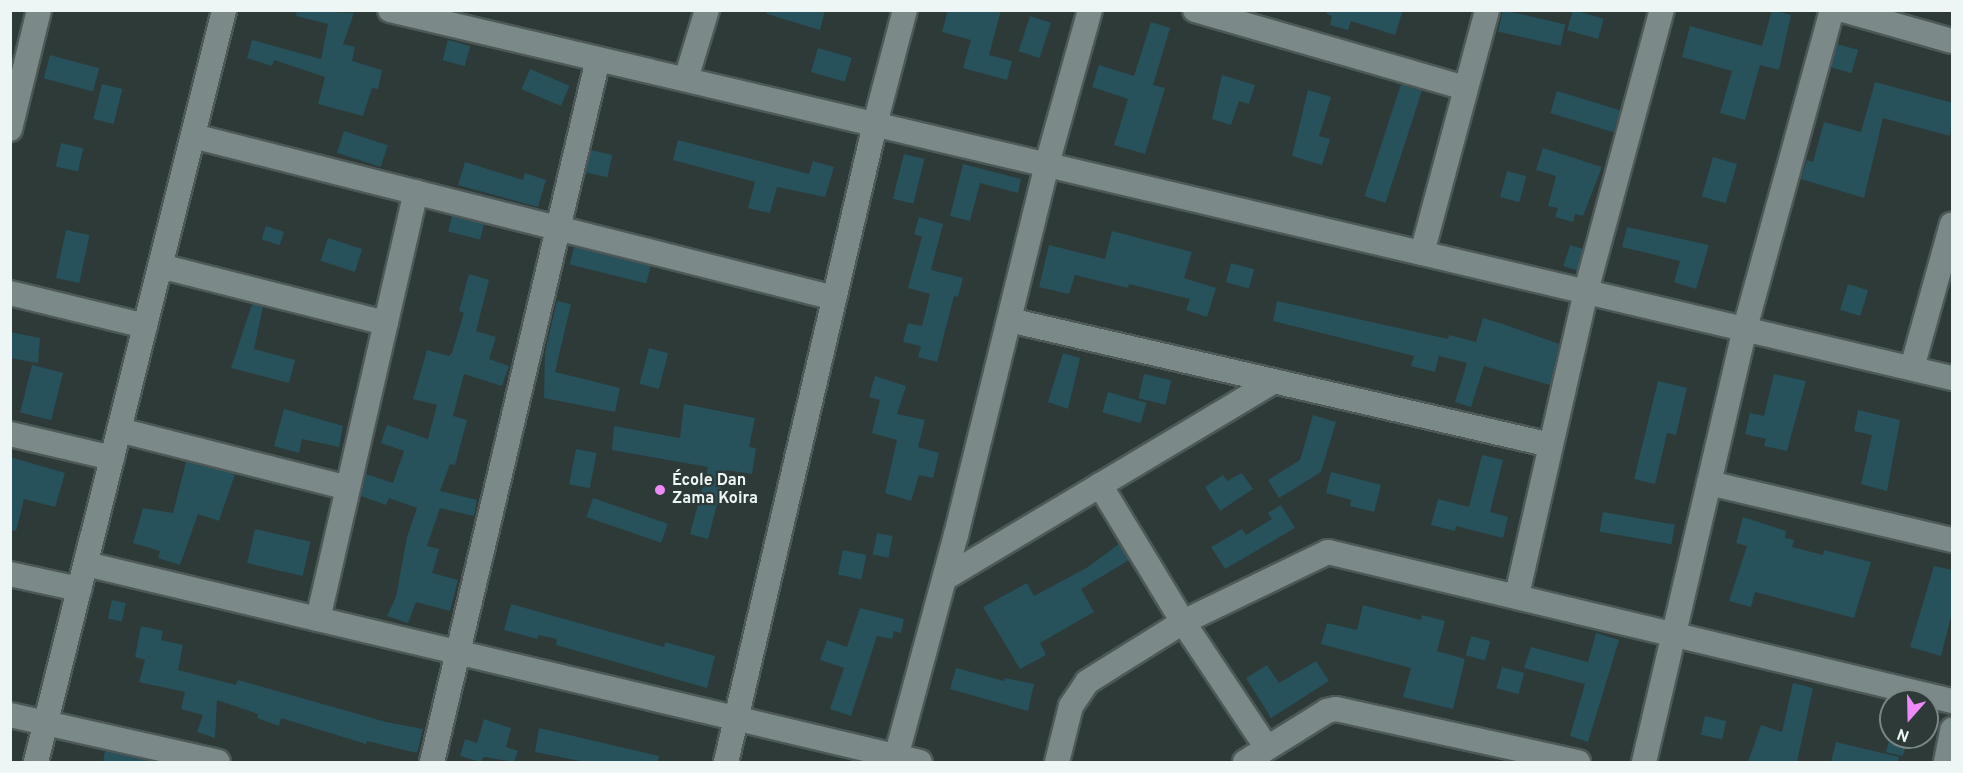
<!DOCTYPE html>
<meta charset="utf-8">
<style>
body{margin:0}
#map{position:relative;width:1963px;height:773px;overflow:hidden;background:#2d3a38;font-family:Overpass,sans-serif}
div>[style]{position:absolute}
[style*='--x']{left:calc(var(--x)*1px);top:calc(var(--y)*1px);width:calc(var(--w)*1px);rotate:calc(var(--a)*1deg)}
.building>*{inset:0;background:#27515b;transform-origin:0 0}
.roads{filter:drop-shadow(2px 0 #4d5857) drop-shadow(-2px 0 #4d5857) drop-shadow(0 2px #4d5857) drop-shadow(0 -2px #4d5857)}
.minor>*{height:24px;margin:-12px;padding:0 12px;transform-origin:12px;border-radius:12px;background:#7b8a88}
.dots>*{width:16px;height:16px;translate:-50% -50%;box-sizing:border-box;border:3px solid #2d3a38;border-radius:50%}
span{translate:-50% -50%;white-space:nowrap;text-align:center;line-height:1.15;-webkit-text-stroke:4.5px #2d3a38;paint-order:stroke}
.poi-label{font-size:16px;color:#eef6f5;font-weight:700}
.left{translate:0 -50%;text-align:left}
.frame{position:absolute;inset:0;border:12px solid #eef6f5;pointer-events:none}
.north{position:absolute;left:1879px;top:689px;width:60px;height:60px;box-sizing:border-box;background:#2d3a38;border:2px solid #7a8584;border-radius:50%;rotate:200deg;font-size:16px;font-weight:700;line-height:24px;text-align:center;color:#eef6f5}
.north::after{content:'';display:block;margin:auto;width:21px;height:27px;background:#ee8bf8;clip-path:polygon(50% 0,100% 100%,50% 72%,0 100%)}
</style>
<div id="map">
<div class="building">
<div style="clip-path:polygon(297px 10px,354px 13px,343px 44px,355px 47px,352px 61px,382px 70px,378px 89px,372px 88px,363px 116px,318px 104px,325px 77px,274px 60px,272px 66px,247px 58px,252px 40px,321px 59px,328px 24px,296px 16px)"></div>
<div style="clip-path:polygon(767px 10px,825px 10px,820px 30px,767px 14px)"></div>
<div style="clip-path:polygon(948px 10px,1001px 10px,989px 55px,1012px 61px,1007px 80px,963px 68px,971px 40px,942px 32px)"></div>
<div style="clip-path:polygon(1327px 10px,1403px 10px,1395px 35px,1351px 21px,1348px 30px,1330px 25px,1332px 16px,1327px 14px)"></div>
<div style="left:1503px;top:10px;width:64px;height:22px;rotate:13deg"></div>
<div style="left:1573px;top:10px;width:32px;height:21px;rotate:16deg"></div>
<div style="clip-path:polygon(1772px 10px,1791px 15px,1779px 70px,1760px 65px,1745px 120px,1720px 113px,1732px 71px,1682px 57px,1690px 26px,1762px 46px)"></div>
<div style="left:1030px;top:16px;width:22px;height:37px;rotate:18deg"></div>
<div style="clip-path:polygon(1151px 22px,1170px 28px,1153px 85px,1165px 88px,1145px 154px,1114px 145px,1128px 99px,1092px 87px,1099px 65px,1134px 76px)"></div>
<div style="left:448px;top:40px;width:23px;height:21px;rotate:15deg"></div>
<div style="left:1837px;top:44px;width:22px;height:24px;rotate:16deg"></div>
<div style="left:818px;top:48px;width:35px;height:25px;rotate:16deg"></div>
<div style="left:50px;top:55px;width:51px;height:24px;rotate:15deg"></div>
<div style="left:530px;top:69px;width:43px;height:22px;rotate:23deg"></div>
<div style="clip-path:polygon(1222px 75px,1255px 85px,1249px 104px,1239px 101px,1231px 125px,1212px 119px)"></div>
<div style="clip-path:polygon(1875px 82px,1953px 103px,1950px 136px,1883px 118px,1864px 198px,1801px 179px,1807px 160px,1813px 162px,1824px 122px,1861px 132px)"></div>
<div style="left:102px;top:84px;width:21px;height:36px;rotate:14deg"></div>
<div style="left:1401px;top:84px;width:22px;height:118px;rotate:18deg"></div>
<div style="clip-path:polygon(1308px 90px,1331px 97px,1319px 136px,1330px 139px,1322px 165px,1292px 156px)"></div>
<div style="left:1557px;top:91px;width:66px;height:23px;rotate:17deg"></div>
<div style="left:344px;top:131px;width:46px;height:23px;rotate:18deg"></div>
<div style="clip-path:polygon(678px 140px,809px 174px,813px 161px,834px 167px,825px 197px,777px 187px,770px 213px,748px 208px,755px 182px,673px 160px)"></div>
<div style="left:61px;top:143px;width:23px;height:24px;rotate:13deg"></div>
<div style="clip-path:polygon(1543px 148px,1602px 167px,1583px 216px,1575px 214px,1573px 222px,1555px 217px,1558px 208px,1548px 206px,1556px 176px,1536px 170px)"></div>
<div style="left:591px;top:150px;width:22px;height:23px;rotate:13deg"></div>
<div style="left:904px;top:154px;width:21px;height:46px;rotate:14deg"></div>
<div style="left:1713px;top:157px;width:25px;height:41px;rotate:16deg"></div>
<div style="clip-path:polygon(465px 162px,523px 180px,525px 173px,546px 180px,538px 207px,458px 185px)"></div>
<div style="clip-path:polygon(963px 164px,1021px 179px,1018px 193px,980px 183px,970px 221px,950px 216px)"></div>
<div style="left:1507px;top:171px;width:20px;height:27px;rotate:15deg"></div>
<div style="left:452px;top:216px;width:33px;height:16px;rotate:14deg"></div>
<div style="clip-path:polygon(919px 217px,943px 224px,931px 270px,963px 278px,958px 297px,954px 296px,937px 362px,918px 357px,921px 346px,903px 342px,908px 323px,922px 326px,930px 294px,908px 288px,922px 237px,914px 234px)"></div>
<div style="left:266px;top:226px;width:19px;height:14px;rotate:18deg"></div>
<div style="clip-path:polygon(1627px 227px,1709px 245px,1696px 289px,1674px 282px,1680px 261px,1622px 247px)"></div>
<div style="left:66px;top:230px;width:24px;height:49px;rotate:12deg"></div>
<div style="clip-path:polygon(1112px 231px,1192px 252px,1184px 278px,1216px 288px,1207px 317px,1186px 310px,1190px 299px,1129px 284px,1128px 288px,1075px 275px,1069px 294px,1039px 287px,1049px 245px,1105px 259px)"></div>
<div style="left:328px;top:238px;width:36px;height:24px;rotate:18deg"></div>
<div style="left:1570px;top:245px;width:14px;height:22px;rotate:17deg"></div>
<div style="left:574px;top:247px;width:79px;height:18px;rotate:14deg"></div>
<div style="left:1231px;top:263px;width:24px;height:20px;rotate:15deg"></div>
<div style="clip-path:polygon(469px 274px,489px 280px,476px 331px,496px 337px,489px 359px,509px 366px,502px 386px,464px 374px,453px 416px,467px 420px,455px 465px,450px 464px,440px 491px,477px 500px,474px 516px,440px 508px,427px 546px,439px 549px,432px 573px,458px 580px,450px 611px,416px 602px,408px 623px,387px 616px,396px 597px,407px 537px,417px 508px,389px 498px,386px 505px,361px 496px,366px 474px,393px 483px,404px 451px,381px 443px,387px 425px,428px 439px,437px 405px,413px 399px,427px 350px,449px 356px,452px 353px,464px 313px,459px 311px)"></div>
<div style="left:1848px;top:284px;width:21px;height:27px;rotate:17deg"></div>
<div style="clip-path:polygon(557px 301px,571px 304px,555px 372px,620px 388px,615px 412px,544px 398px,545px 352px)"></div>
<div style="clip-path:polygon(1277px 301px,1448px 339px,1449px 335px,1476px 342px,1483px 318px,1506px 325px,1559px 344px,1550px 385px,1484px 366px,1471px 407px,1455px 402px,1467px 363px,1439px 356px,1435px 372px,1411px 366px,1414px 356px,1273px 321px)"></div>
<div style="clip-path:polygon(252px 304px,263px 307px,254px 349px,295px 360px,289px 383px,231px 368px)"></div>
<div style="clip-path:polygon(10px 332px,40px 338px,38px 363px,10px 358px)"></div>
<div style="left:649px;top:348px;width:20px;height:37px;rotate:15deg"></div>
<div style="clip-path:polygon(1063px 353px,1080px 358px,1068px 409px,1048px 402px)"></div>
<div style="left:32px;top:365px;width:32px;height:49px;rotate:14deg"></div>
<div style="left:1144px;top:374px;width:28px;height:25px;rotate:13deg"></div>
<div style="clip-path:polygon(1774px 374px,1806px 381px,1787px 451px,1764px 446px,1766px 439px,1745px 434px,1750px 413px,1764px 416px)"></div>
<div style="clip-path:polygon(875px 376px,906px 386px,897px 414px,925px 420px,918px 447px,939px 453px,933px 478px,919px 475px,911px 501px,885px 493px,897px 440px,872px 433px,880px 400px,869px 397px)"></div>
<div style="clip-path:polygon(1658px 381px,1687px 388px,1676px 435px,1667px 433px,1655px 484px,1634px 479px)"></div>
<div style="left:1108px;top:392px;width:40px;height:21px;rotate:16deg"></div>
<div style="clip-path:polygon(684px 404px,755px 418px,749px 447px,756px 448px,752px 474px,726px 470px,708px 539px,690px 534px,708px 467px,612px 450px,614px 426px,680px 438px)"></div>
<div style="clip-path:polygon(284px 409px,343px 426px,339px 447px,302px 439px,299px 453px,274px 446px)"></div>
<div style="clip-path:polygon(1858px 410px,1900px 420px,1887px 491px,1861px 484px,1872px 435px,1854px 431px)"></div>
<div style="clip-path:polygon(1313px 415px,1336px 422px,1321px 472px,1279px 498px,1268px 480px,1300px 460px)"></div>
<div style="left:576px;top:449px;width:21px;height:36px;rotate:11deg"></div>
<div style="clip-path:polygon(1482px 455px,1503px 460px,1490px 512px,1508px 517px,1503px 538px,1456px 526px,1455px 531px,1431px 525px,1438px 499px,1469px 507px)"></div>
<div style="clip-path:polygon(10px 457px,65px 473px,55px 507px,24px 499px,16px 531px,10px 530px)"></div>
<div style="clip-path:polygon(186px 462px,235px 474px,219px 521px,198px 514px,180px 565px,158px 558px,160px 551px,133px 543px,143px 508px,173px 513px)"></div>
<div style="clip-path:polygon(1331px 472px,1381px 485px,1374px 512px,1350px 506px,1351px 500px,1326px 493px)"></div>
<div style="clip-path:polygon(1242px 473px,1253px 489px,1220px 511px,1205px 487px,1223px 475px,1227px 481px)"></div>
<div style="left:593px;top:498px;width:79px;height:20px;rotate:19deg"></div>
<div style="clip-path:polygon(1281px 505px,1295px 528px,1225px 569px,1211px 547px,1242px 529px,1246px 535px,1272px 519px,1268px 513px)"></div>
<div style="left:1603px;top:512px;width:73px;height:20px;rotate:10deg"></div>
<div style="clip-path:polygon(1743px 517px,1786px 531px,1785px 538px,1794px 540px,1792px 547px,1823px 555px,1824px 550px,1871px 562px,1854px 618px,1755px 592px,1751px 607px,1729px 601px,1747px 546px,1736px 543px)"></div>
<div style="left:255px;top:529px;width:57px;height:35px;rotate:13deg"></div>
<div style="left:877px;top:533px;width:16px;height:22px;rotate:11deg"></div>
<div style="clip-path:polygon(1119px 544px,1129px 560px,1081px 589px,1094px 612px,1040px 643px,1046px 655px,1020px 669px,983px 607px,1027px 583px,1034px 596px,1088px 567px)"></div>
<div style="left:843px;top:550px;width:24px;height:25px;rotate:12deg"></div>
<div style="clip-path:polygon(1934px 566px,1953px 570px,1953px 609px,1941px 656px,1910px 647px)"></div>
<div style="left:112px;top:600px;width:14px;height:19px;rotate:12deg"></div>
<div style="clip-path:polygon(511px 604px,664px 647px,665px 642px,715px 656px,707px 688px,556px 645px,557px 639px,539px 635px,537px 639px,504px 630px)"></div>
<div style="clip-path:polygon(1363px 605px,1421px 620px,1422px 615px,1445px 621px,1437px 651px,1465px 659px,1453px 709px,1403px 697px,1411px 668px,1321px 644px,1327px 623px,1357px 630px)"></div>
<div style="clip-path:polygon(860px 608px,904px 619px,901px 633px,894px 631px,892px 639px,877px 636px,851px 716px,830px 709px,844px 668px,820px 660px,827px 640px,847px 647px)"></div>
<div style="clip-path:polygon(141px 626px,163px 631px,161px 640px,183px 645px,178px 670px,236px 685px,238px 680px,386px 722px,423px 729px,417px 753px,367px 741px,366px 744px,281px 718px,279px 726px,257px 718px,258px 714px,217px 700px,215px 738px,197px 732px,203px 715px,181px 709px,185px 692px,139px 682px,145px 660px,135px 657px)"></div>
<div style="clip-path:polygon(1596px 633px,1619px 640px,1588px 742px,1570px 736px,1585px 684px,1524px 668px,1531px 647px,1588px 662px)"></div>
<div style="left:1471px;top:636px;width:20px;height:20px;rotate:15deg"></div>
<div style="clip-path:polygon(1316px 661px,1329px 681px,1271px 718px,1246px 678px,1267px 665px,1279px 683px)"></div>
<div style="left:1502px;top:667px;width:23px;height:22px;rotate:15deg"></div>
<div style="clip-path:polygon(956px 668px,1004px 681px,1005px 678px,1034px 684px,1028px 711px,950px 689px)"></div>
<div style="clip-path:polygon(1793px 683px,1813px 688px,1797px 762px,1748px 762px,1761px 725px,1782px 732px)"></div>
<div style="left:1705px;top:716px;width:22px;height:19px;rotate:13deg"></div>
<div style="clip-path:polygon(484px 719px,511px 728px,506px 747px,518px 751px,514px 762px,484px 757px,480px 762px,460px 756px,465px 739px,477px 743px)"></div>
<div style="clip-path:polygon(539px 728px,659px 756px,658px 762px,585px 762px,535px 752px)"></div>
<div style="clip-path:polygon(1890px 737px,1908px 737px,1903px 756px,1886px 752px)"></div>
<div style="clip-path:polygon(1836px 742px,1899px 757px,1898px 762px,1831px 762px)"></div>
<div style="clip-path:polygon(105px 751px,149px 761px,149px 762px,103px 762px)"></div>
</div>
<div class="roads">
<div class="minor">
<div style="--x:390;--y:10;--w:1605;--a:13.26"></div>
<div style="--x:1195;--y:10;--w:281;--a:16.1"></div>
<div style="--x:1843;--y:10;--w:113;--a:15.9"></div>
<div style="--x:686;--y:79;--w:72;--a:-73.1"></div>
<div style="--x:10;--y:129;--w:122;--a:-76.3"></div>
<div style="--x:193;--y:136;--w:661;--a:14.18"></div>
<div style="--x:1422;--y:253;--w:252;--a:-75"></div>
<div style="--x:160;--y:266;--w:233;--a:14.2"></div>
<div style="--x:10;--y:293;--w:139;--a:13.7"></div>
<div style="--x:1009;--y:320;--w:556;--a:12.99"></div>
<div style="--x:1912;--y:368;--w:149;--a:-74.5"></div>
<div style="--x:119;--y:430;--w:236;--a:14.2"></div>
<div style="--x:10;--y:434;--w:105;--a:13.2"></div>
<div style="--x:1709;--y:483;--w:250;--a:13.2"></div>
<div style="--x:1100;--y:485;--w:160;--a:58.8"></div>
<div style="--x:1183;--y:622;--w:151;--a:56.3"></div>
<div style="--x:86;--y:564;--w:857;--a:13.36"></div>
<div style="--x:10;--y:574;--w:71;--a:12.3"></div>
<div style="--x:945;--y:578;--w:381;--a:-30.9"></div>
<div style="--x:1517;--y:595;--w:312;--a:-77.2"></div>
<div style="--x:1586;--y:291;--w:291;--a:-74.9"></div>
<div style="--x:318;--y:619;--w:438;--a:-77.1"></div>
<div style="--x:10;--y:715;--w:213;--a:12.7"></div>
<div style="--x:896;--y:757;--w:230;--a:-74.9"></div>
<div style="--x:956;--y:535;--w:382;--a:-76.2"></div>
<div style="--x:1047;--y:164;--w:160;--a:-74.4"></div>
<div style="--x:36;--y:762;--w:775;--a:-75.96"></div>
<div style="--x:432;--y:762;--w:722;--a:-76.71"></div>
<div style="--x:726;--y:762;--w:655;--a:-76.85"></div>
<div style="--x:875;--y:124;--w:118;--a:-75.3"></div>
<div style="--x:1057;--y:762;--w:58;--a:-76"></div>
<div style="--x:1071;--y:706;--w:29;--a:-56"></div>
<div style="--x:1087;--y:682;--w:113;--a:-32"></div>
<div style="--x:1183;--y:622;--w:161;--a:-25.8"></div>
<div style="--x:1328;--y:552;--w:642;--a:13.43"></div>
<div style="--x:1245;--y:762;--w:97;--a:-31.9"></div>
<div style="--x:1327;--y:711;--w:9;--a:-13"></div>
<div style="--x:1336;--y:709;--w:248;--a:12.4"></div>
<div style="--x:1644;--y:762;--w:446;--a:-76.9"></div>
<div style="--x:1745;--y:328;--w:330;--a:-74.7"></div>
<div style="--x:1946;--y:762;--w:33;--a:-79"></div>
</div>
</div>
<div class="dots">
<div style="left:660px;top:490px;background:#ee8bf8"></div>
</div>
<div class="poi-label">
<span class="left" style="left:672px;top:490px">École Dan<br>Zama Koira</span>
</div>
<div class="frame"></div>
<div class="north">N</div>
</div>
